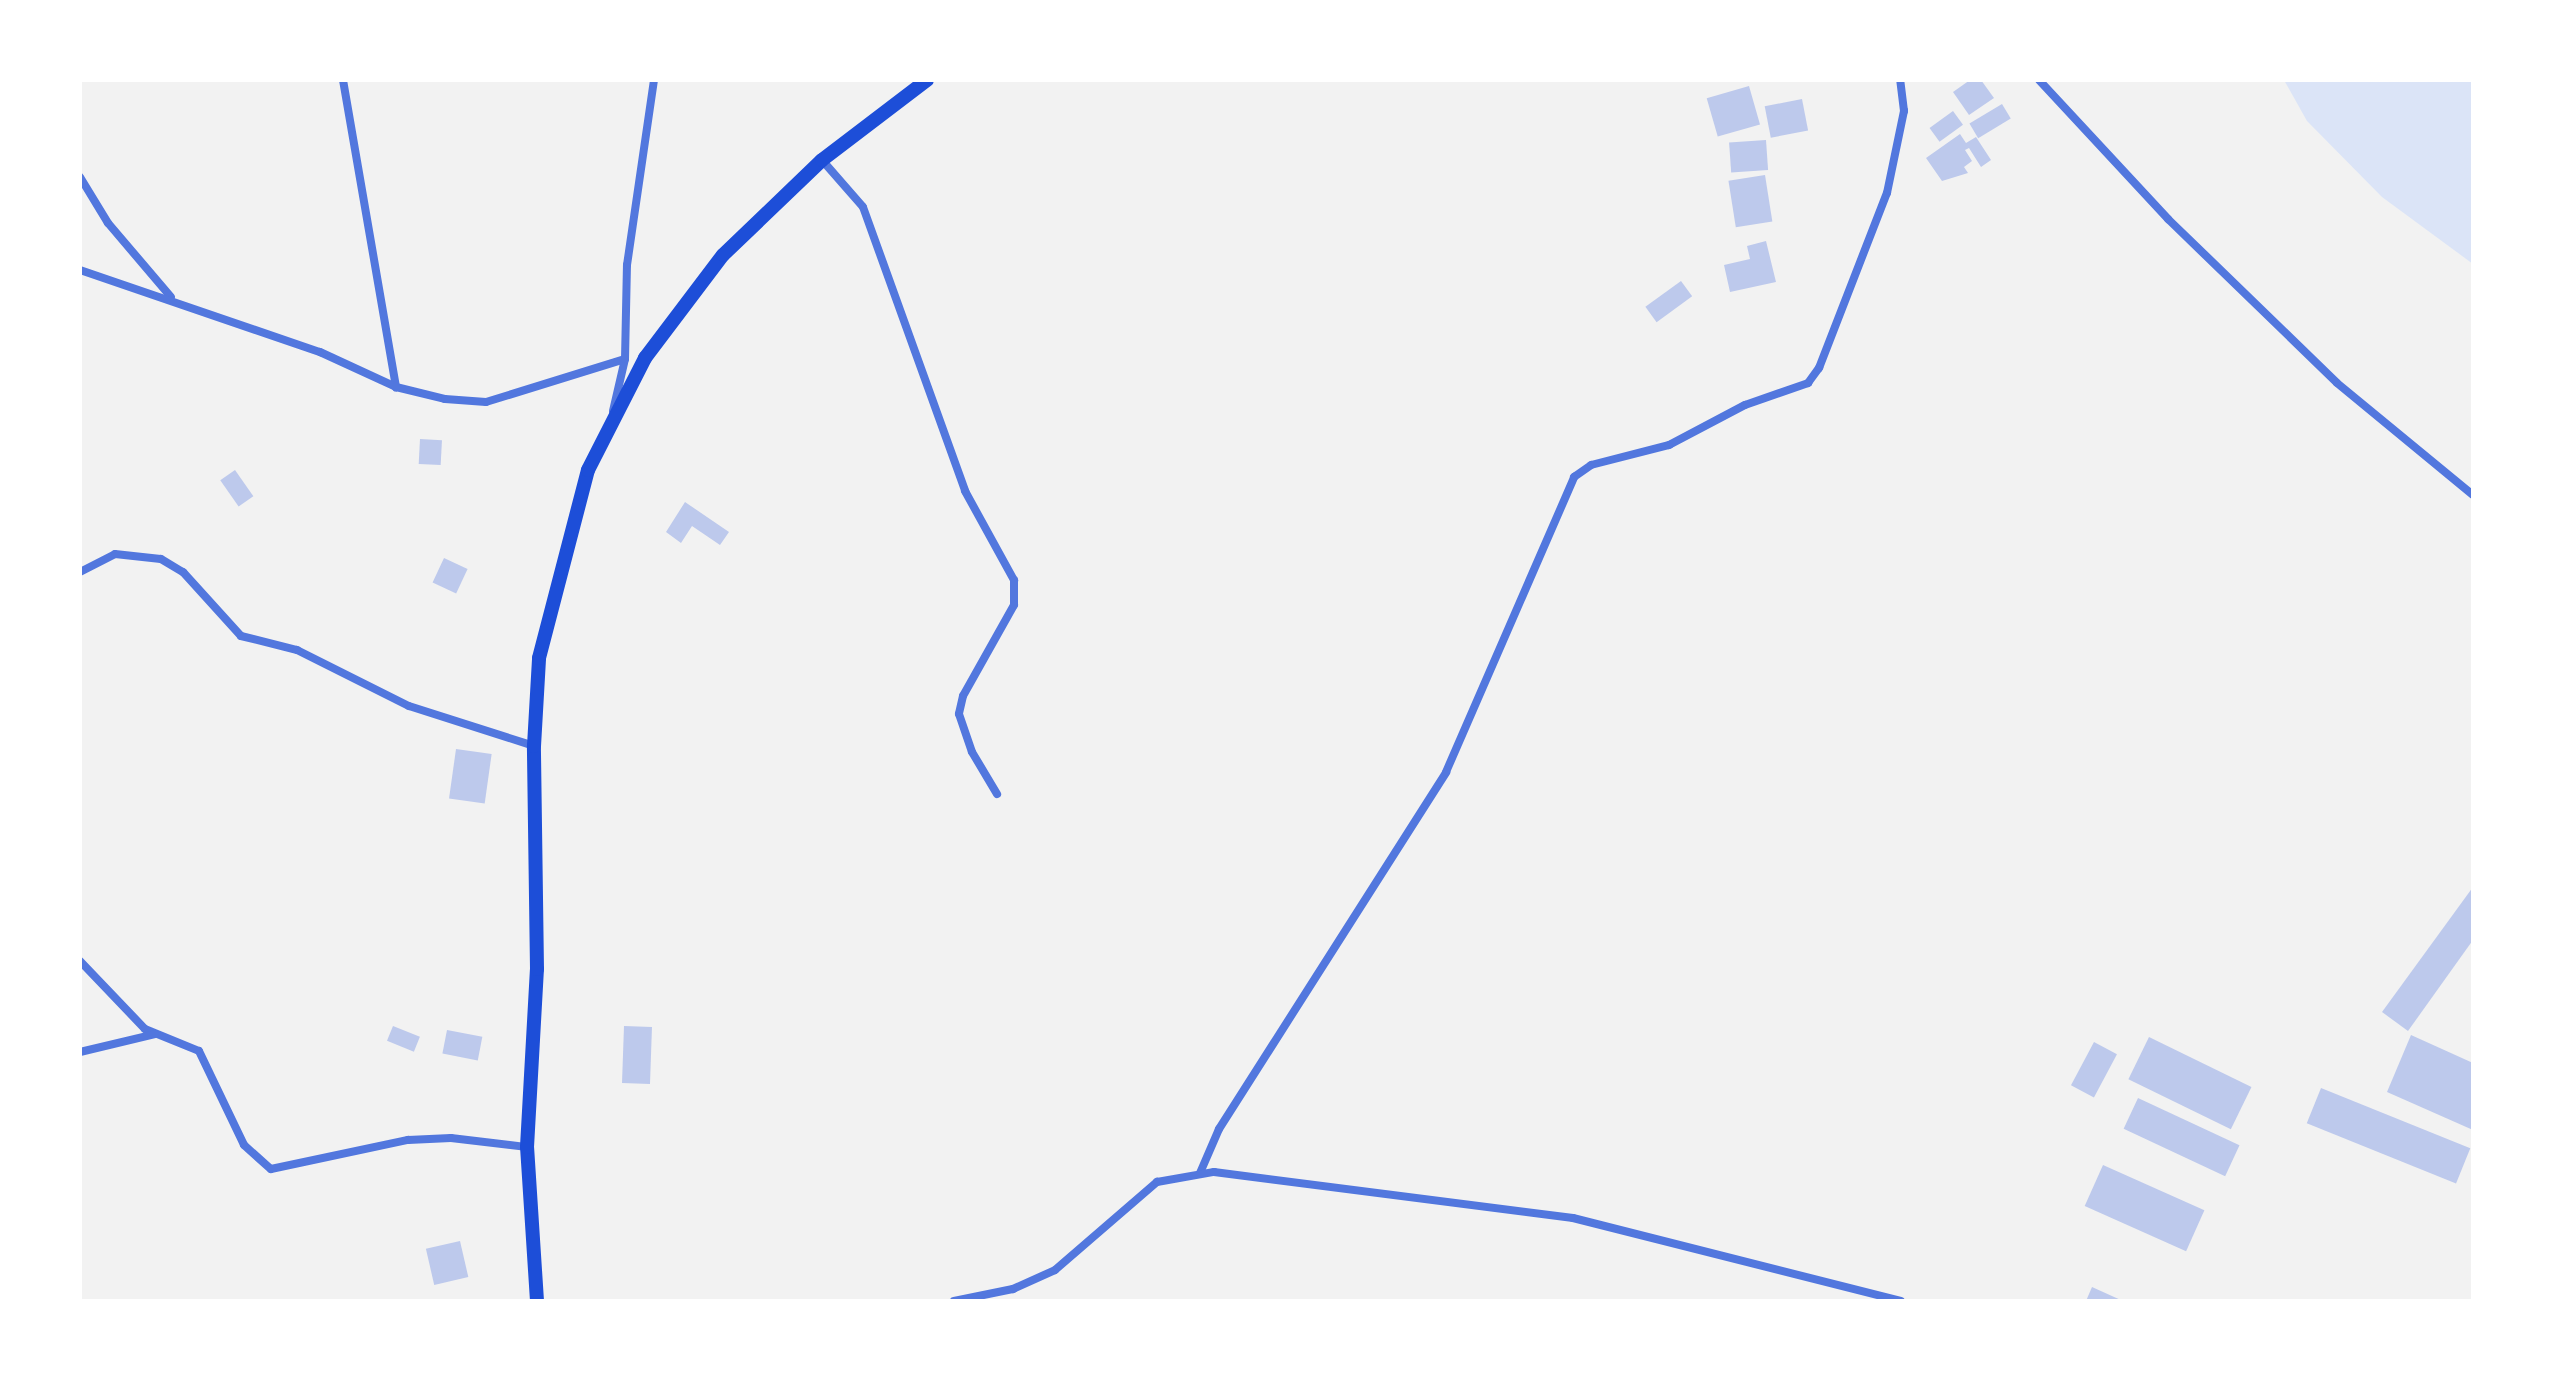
<!DOCTYPE html>
<style>
body{margin:0}
#map{position:relative;width:2553px;height:1381px;overflow:hidden;background:#f2f2f2;font-family:"IBM Plex Sans",sans-serif}
div>[style]{position:absolute}
[style*='--x']{left:calc(var(--x)*1px);top:calc(var(--y)*1px);width:calc(var(--w)*1px);rotate:calc(var(--a)*1deg)}
.green>*{inset:0;background:#dbe4f7}
.building>*{inset:0;background:#bdc9ec;transform-origin:0 0}
.minor>*{height:8px;margin:-4px;padding:0 4px;transform-origin:4px;border-radius:4px;background:#5277de}
.secondary>*{height:14px;margin:-7px;padding:0 7px;transform-origin:7px;border-radius:7px;background:#1d4ed8}
span{translate:-50% -50%;white-space:nowrap;text-align:center;line-height:1.15;-webkit-text-stroke:6px #fff;paint-order:stroke}
.frame{position:absolute;inset:0;border:82px solid #fff;pointer-events:none}
</style>
<div id="map">
<div class="green">
<div style="clip-path:polygon(2284px 80px,2473px 80px,2473px 264px,2382px 197px,2307px 121px)"></div>
</div>
<div class="building">
<div style="clip-path:polygon(1970px 80px,1981px 80px,1994px 98px,1969px 115px,1953px 92px)"></div>
<div style="left:1749px;top:86px;width:40px;height:44px;rotate:74deg"></div>
<div style="left:1802px;top:99px;width:32px;height:38px;rotate:79deg"></div>
<div style="left:2002px;top:104px;width:17px;height:38px;rotate:59deg"></div>
<div style="left:1953px;top:111px;width:17px;height:29px;rotate:54deg"></div>
<div style="clip-path:polygon(1960px 134px,1966px 143px,1976px 137px,1991px 160px,1981px 167px,1969px 148px,1965px 150px,1972px 161px,1964px 167px,1968px 173px,1942px 181px,1926px 158px)"></div>
<div style="left:1766px;top:140px;width:30px;height:37px;rotate:86deg"></div>
<div style="left:1765px;top:175px;width:47px;height:37px;rotate:81deg"></div>
<div style="clip-path:polygon(1766px 241px,1776px 282px,1730px 292px,1724px 265px,1750px 259px,1747px 246px)"></div>
<div style="left:1681px;top:281px;width:19px;height:44px;rotate:54deg"></div>
<div style="left:420px;top:439px;width:22px;height:25px;rotate:3deg"></div>
<div style="left:235px;top:470px;width:32px;height:18px;rotate:55deg"></div>
<div style="clip-path:polygon(685px 502px,729px 532px,720px 545px,692px 526px,681px 543px,666px 532px)"></div>
<div style="left:444px;top:558px;width:26px;height:27px;rotate:25deg"></div>
<div style="left:456px;top:749px;width:36px;height:50px;rotate:8deg"></div>
<div style="clip-path:polygon(2473px 887px,2473px 940px,2408px 1031px,2382px 1012px)"></div>
<div style="left:393px;top:1026px;width:29px;height:16px;rotate:22deg"></div>
<div style="left:624px;top:1026px;width:28px;height:57px;rotate:2deg"></div>
<div style="left:447px;top:1030px;width:36px;height:24px;rotate:11deg"></div>
<div style="clip-path:polygon(2411px 1035px,2473px 1063px,2473px 1130px,2387px 1092px)"></div>
<div style="left:2149px;top:1037px;width:114px;height:47px;rotate:26deg"></div>
<div style="left:2094px;top:1042px;width:26px;height:49px;rotate:28deg"></div>
<div style="left:2321px;top:1088px;width:161px;height:38px;rotate:22deg"></div>
<div style="left:2138px;top:1098px;width:112px;height:34px;rotate:25deg"></div>
<div style="left:2103px;top:1165px;width:111px;height:45px;rotate:24deg"></div>
<div style="left:460px;top:1241px;width:37px;height:35px;rotate:77deg"></div>
<div style="clip-path:polygon(2092px 1287px,2123px 1301px,2086px 1301px)"></div>
</div>
<div class="minor">
<div style="--x:343;--y:80;--w:312;--a:80.2"></div>
<div style="--x:2039;--y:80;--w:190;--a:47.1"></div>
<div style="--x:2168;--y:219;--w:235;--a:44.1"></div>
<div style="--x:2337;--y:383;--w:176;--a:39.5"></div>
<div style="--x:822;--y:160;--w:62;--a:48.9"></div>
<div style="--x:863;--y:207;--w:302;--a:70.2"></div>
<div style="--x:965;--y:491;--w:102;--a:61.2"></div>
<div style="--x:1014;--y:580;--w:25;--a:90"></div>
<div style="--x:1014;--y:605;--w:104;--a:119.3"></div>
<div style="--x:963;--y:696;--w:18;--a:103"></div>
<div style="--x:959;--y:714;--w:40;--a:71.1"></div>
<div style="--x:972;--y:752;--w:49;--a:59.2"></div>
<div style="--x:80;--y:177;--w:54;--a:58.7"></div>
<div style="--x:108;--y:223;--w:97;--a:49.6"></div>
<div style="--x:80;--y:270;--w:254;--a:18.9"></div>
<div style="--x:320;--y:352;--w:84;--a:24.7"></div>
<div style="--x:396;--y:387;--w:50;--a:13.8"></div>
<div style="--x:445;--y:399;--w:41;--a:4.2"></div>
<div style="--x:486;--y:402;--w:145;--a:-17.2"></div>
<div style="--x:613;--y:411;--w:53;--a:-77"></div>
<div style="--x:625;--y:359;--w:94;--a:-88.8"></div>
<div style="--x:627;--y:265;--w:187;--a:-81.7"></div>
<div style="--x:80;--y:572;--w:39;--a:-27"></div>
<div style="--x:115;--y:554;--w:46;--a:6.2"></div>
<div style="--x:161;--y:559;--w:26;--a:31"></div>
<div style="--x:183;--y:572;--w:86;--a:47.8"></div>
<div style="--x:241;--y:636;--w:58;--a:14"></div>
<div style="--x:297;--y:650;--w:125;--a:26.6"></div>
<div style="--x:409;--y:706;--w:131;--a:17.7"></div>
<div style="--x:80;--y:961;--w:94;--a:46.3"></div>
<div style="--x:145;--y:1029;--w:58;--a:22.2"></div>
<div style="--x:199;--y:1051;--w:104;--a:64.4"></div>
<div style="--x:244;--y:1145;--w:36;--a:42"></div>
<div style="--x:271;--y:1169;--w:140;--a:-12"></div>
<div style="--x:408;--y:1140;--w:43;--a:-2.7"></div>
<div style="--x:451;--y:1138;--w:77;--a:6.8"></div>
<div style="--x:80;--y:1052;--w:77;--a:-13.5"></div>
<div style="--x:1200;--y:1173;--w:48;--a:-66.6"></div>
<div style="--x:1219;--y:1129;--w:423;--a:-57.5"></div>
<div style="--x:1446;--y:772;--w:322;--a:-66.5"></div>
<div style="--x:1574;--y:477;--w:21;--a:-35"></div>
<div style="--x:1591;--y:465;--w:81;--a:-14.4"></div>
<div style="--x:1669;--y:445;--w:86;--a:-27.8"></div>
<div style="--x:1745;--y:405;--w:67;--a:-19.2"></div>
<div style="--x:1808;--y:383;--w:19;--a:-54"></div>
<div style="--x:1819;--y:368;--w:188;--a:-68.8"></div>
<div style="--x:1887;--y:193;--w:84;--a:-78.3"></div>
<div style="--x:1904;--y:111;--w:31;--a:-97"></div>
<div style="--x:954;--y:1301;--w:60;--a:-11.5"></div>
<div style="--x:1013;--y:1289;--w:46;--a:-24.3"></div>
<div style="--x:1055;--y:1270;--w:135;--a:-40.8"></div>
<div style="--x:1157;--y:1182;--w:58;--a:-10"></div>
<div style="--x:1214;--y:1172;--w:362;--a:7.3"></div>
<div style="--x:1573;--y:1218;--w:338;--a:14.2"></div>
</div>
<div class="secondary">
<div style="--x:537;--y:1301;--w:154;--a:-93.7"></div>
<div style="--x:527;--y:1147;--w:178;--a:-86.8"></div>
<div style="--x:537;--y:969;--w:223;--a:-90.8"></div>
<div style="--x:534;--y:746;--w:88;--a:-86.7"></div>
<div style="--x:539;--y:658;--w:194;--a:-75.4"></div>
<div style="--x:588;--y:470;--w:126;--a:-63"></div>
<div style="--x:645;--y:358;--w:129;--a:-52.9"></div>
<div style="--x:723;--y:255;--w:137;--a:-43.8"></div>
<div style="--x:822;--y:160;--w:132;--a:-37.3"></div>
</div>
<div class="frame"></div>
</div>
